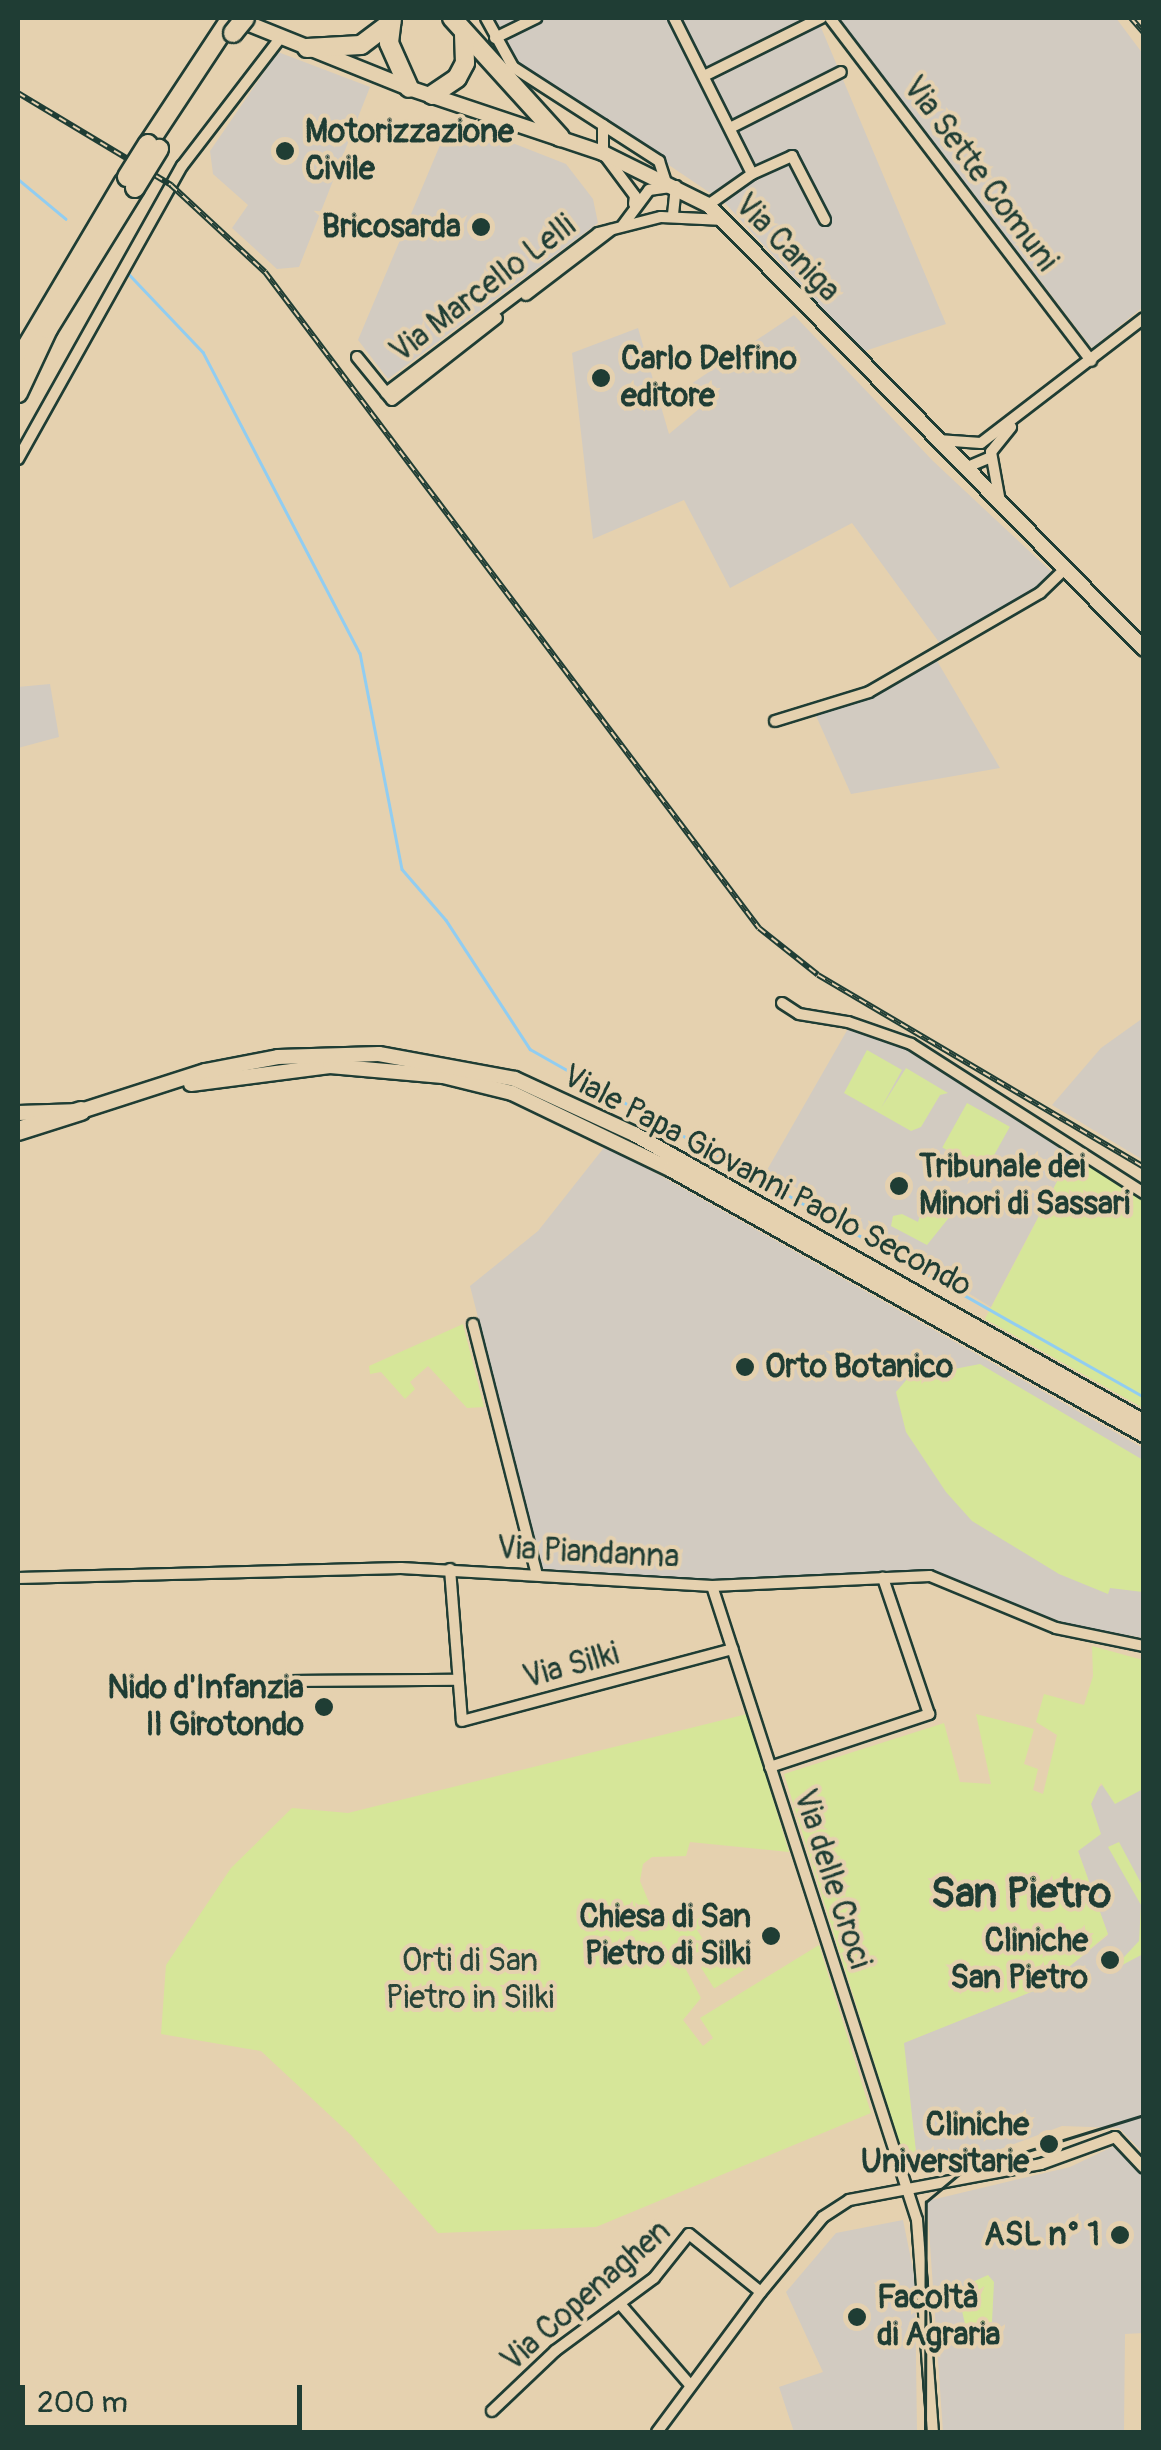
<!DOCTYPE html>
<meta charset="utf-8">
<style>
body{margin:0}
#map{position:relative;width:1161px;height:2450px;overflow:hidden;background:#e5d1af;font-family:Pangolin,sans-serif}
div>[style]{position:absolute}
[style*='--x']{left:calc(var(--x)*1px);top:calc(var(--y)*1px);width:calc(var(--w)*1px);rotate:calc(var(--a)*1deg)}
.built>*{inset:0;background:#d2cbc1}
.green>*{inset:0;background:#d6e699;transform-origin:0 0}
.stream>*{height:2.5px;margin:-1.25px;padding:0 1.25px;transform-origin:1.25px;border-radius:1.25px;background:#91cdf1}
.roads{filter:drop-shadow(2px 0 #1f3d34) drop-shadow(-2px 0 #1f3d34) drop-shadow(0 2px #1f3d34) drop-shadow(0 -2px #1f3d34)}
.street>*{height:10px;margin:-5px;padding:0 5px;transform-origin:5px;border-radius:5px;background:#e5d1af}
.secondary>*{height:14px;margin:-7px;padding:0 7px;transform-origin:7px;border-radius:7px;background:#e5d1af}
.highway>*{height:18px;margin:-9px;padding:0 9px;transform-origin:9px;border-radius:9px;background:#e5d1af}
.tram>*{height:2.5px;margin:-1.25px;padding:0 1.25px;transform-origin:1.25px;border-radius:1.25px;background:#1f3d34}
.rail>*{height:6px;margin-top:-3px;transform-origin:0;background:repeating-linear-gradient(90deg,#e5d1af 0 8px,#1f3d34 0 16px);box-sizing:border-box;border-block:2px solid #1f3d34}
.bridges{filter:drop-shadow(2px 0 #1f3d34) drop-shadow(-2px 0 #1f3d34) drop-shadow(0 2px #1f3d34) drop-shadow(0 -2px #1f3d34)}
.highway-bridge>*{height:18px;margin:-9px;padding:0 9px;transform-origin:9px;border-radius:9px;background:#e5d1af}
.dots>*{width:28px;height:28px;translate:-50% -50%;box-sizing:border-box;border:5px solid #e5d1af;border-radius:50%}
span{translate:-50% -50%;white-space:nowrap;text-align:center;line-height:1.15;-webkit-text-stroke:8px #e5d1af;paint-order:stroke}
.poi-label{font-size:32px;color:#1f3d34;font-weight:700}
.left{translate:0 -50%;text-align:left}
.right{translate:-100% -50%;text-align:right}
.street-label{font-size:32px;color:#1f3d34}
.park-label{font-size:32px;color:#284539}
.district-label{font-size:42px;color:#1f3d34;font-weight:700}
.frame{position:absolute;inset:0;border:20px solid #1f3d34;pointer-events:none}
.scale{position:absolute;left:20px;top:2385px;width:282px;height:45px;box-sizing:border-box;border:5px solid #1f3d34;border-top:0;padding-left:12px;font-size:30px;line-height:35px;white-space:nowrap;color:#1f3d34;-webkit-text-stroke:8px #e5d1af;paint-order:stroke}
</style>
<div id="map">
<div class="built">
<div style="clip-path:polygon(491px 18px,817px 18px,946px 324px,862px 352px,725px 203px,515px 61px)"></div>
<div style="clip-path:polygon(839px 18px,1116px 18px,1143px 54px,1143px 307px,1092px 348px)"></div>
<div style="clip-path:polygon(278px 52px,370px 87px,299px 267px,277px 269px,232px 228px,248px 205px,213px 174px,210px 151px)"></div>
<div style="clip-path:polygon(451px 119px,566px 164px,593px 199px,598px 223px,388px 379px,358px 340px)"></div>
<div style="clip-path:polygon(794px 315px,933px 461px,1058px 578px,944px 649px,852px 523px,730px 588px,684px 500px,593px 539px,572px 353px,638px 328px,669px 434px,700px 408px,688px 386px)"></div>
<div style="clip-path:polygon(933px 654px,1000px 768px,851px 794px,813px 709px)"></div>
<div style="clip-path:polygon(50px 684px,59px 737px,18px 748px,18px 687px)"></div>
<div style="clip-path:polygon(1143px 1018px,1143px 1160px,1052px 1105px,1101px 1048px)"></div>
<div style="clip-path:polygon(849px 1027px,897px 1043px,1071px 1155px,991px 1307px,767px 1170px)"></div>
<div style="clip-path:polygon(606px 1145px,1143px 1448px,1143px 1638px,1069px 1624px,927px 1576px,878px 1572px,718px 1580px,542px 1569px,470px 1286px,538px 1231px)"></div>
<div style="clip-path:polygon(1143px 1763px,1143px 2153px,1119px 2128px,1062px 2126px,926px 2177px,918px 2170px,903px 2043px,1046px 1986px,1108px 1935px,1078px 1851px,1095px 1826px,1091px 1804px,1097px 1788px)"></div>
<div style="clip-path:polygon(1114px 2146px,1143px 2172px,1143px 2333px,1125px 2334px,1124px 2432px,943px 2432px,927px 2201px,1070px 2167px)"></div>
<div style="clip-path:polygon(903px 2220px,915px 2279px,917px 2432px,794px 2432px,779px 2387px,823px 2372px,786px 2292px,836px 2233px)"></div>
</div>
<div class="green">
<div style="clip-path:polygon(867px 1050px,902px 1070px,881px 1108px,906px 1068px,948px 1093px,940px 1095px,921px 1127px,911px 1131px,844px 1093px)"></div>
<div style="left:967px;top:1103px;width:49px;height:51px;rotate:29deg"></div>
<div style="clip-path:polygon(1071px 1155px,1143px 1200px,1143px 1408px,985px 1319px)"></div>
<div style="clip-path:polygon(922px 1209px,942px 1216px,955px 1210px,927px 1245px,891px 1226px,893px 1216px,902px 1214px,918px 1222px)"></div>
<div style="clip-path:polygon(463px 1324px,484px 1407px,467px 1408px,428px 1366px,410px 1382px,415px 1389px,405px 1399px,381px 1372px,370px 1374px,369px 1366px)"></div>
<div style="clip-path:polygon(980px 1364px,1143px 1460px,1143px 1592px,1110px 1588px,1108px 1594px,1059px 1574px,972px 1521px,946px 1492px,906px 1432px,896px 1392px,908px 1378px)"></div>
<div style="clip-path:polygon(1092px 1646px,1143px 1660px,1143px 1789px,1115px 1804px,1101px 1783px,1091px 1804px,1101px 1834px,1078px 1851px,1108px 1934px,1046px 1986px,904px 2043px,918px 2170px,908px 2171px,784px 1774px,944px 1723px,960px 1782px,991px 1784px,976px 1714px,1034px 1729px,1024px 1764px,1038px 1769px,1033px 1790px,1043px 1794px,1057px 1735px,1036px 1722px,1044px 1694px,1084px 1705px,1093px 1676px)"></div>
<div style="clip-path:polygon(747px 1714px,789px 1852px,690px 1842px,686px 1856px,652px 1857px,643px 1864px,640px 1881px,656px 1919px,667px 1914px,685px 1928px,712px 1909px,720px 1920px,697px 1930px,708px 1947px,681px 1960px,701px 1998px,683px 2020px,703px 2046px,713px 2038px,700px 2018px,819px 1945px,871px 2113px,596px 2227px,438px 2233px,351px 2135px,261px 2051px,161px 2034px,166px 1965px,231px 1868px,292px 1808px,348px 1813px)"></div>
<div style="clip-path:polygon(1119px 1842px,1143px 1887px,1143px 1954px,1111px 1971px,1139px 1941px,1141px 1905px,1108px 1847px)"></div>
<div style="left:740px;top:1943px;width:25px;height:46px;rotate:58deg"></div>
<div style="clip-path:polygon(988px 2275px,994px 2282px,992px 2322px,965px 2324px,957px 2289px)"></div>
</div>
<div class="stream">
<div style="--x:18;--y:179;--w:62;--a:39.8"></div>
<div style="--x:126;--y:271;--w:112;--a:46.5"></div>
<div style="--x:203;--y:352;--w:339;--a:62.5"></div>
<div style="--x:360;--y:653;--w:220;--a:79"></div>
<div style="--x:402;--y:869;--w:67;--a:49.2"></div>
<div style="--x:446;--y:920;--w:154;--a:56.9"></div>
<div style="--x:530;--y:1049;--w:706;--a:29.54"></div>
</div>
<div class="roads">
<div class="street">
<div style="--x:486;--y:18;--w:56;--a:61.1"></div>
<div style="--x:513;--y:67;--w:174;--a:32.8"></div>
<div style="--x:659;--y:161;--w:20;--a:72"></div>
<div style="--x:674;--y:18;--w:174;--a:63.4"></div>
<div style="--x:752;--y:174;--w:54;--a:144.8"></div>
<div style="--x:830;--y:18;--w:431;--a:52.7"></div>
<div style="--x:495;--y:38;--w:46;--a:-26"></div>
<div style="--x:704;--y:76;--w:131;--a:-26.4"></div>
<div style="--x:603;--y:125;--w:28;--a:90"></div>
<div style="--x:603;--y:153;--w:54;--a:53.3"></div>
<div style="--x:635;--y:196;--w:8;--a:97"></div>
<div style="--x:730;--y:128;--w:124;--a:-26.8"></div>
<div style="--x:752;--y:174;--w:44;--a:-24.2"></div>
<div style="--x:792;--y:156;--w:72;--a:62.7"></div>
<div style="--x:623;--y:225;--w:44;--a:-53.4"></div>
<div style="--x:649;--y:190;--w:27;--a:-8"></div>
<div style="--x:676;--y:186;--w:31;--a:96"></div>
<div style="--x:526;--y:295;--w:107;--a:-37.4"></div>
<div style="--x:357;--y:357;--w:55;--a:50.9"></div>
<div style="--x:392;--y:400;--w:133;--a:-38"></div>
<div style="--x:386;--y:393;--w:266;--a:-37"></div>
<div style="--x:598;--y:233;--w:65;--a:-14.3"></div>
<div style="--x:661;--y:217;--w:63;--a:2.7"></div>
<div style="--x:938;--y:440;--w:43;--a:4"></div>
<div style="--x:981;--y:443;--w:205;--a:-37.5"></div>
<div style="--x:18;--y:459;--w:336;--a:-60.8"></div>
<div style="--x:182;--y:166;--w:163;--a:-52.5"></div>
<div style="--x:965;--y:468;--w:28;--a:-23"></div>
<div style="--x:1000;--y:502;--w:51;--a:-100.2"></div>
<div style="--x:991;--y:452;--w:32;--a:-51"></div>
<div style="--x:775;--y:721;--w:98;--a:-17.1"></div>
<div style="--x:869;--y:692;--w:198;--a:-30.1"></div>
<div style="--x:1040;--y:593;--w:32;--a:-44"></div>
<div style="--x:782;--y:1003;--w:20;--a:33"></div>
<div style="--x:799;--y:1014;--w:50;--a:9.3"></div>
<div style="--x:848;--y:1022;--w:67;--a:19.2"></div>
<div style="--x:911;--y:1044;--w:277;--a:32.6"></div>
<div style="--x:473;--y:1324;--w:259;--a:75.7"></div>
<div style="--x:450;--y:1569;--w:152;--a:85.5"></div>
<div style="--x:462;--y:1721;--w:280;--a:-14.9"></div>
<div style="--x:18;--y:1578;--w:383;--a:-1.5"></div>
<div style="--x:401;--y:1568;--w:312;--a:3.3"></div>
<div style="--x:712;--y:1586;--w:218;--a:-2.6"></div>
<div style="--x:930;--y:1576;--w:136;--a:22.4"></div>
<div style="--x:1056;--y:1628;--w:90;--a:11.6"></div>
<div style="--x:712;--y:1586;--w:666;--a:72.08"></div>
<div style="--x:917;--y:2220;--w:213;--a:85.7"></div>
<div style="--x:294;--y:1681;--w:161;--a:-0.4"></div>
<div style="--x:770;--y:1767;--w:168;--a:-18.4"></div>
<div style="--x:929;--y:1714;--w:144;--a:-108.7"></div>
<div style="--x:621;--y:2305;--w:106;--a:49.2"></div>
<div style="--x:492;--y:2411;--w:87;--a:-43.6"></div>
<div style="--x:555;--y:2351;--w:123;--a:-36.4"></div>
<div style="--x:654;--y:2278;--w:56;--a:-51.5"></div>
<div style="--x:689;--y:2234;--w:92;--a:38.9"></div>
<div style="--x:657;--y:2432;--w:174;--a:-53.4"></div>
<div style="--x:761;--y:2292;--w:97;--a:-50.4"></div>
<div style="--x:823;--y:2217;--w:31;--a:-33"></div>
<div style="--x:849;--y:2200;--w:195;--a:-10.6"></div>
<div style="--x:1041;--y:2164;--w:79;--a:-20"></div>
<div style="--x:1115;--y:2137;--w:42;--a:46.9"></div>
</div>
<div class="secondary">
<div style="--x:237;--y:19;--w:185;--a:21.9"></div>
<div style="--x:409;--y:88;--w:205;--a:18.5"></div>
<div style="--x:603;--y:153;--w:117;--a:26.3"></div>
<div style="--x:708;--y:205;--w:622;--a:45.52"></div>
<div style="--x:191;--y:1084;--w:140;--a:-7.4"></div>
<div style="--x:330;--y:1066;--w:113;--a:5.1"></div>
<div style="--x:443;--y:1076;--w:71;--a:13.8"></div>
<div style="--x:512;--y:1093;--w:175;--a:25.7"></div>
<div style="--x:670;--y:1169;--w:544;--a:29.3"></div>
<div style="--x:18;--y:1113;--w:63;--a:-1.8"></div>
<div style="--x:81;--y:1111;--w:130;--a:-17.9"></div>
<div style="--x:205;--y:1071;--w:74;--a:-10.9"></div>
<div style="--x:278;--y:1057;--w:101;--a:-1.7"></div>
<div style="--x:379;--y:1054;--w:138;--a:10.4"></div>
<div style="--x:515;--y:1079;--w:131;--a:24.8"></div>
<div style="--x:634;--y:1134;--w:586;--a:29.45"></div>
</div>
<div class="highway">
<div style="--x:392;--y:18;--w:25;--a:97"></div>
<div style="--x:389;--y:43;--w:49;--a:66"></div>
<div style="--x:452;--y:18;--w:161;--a:47.8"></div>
<div style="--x:307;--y:48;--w:54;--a:-3.2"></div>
<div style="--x:361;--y:45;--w:38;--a:-37"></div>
<div style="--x:432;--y:95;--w:30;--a:-34"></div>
<div style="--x:457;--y:78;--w:17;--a:-62"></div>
<div style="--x:465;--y:63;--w:30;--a:-92"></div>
<div style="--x:148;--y:144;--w:151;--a:-56.6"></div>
<div style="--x:18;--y:361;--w:208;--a:-59.4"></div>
<div style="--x:18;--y:393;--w:71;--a:-64.9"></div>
<div style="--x:48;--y:329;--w:166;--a:-58.3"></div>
<div style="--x:18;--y:1131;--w:66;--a:-17.6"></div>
</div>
</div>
<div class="tram">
<div style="--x:925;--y:2432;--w:230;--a:-89.8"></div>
<div style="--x:926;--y:2202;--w:48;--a:-40"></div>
<div style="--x:963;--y:2171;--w:189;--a:-17.2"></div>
</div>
<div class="rail">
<div style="--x:1131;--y:18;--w:20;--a:49"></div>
<div style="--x:18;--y:93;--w:179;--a:31"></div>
<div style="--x:171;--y:185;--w:128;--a:42.8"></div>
<div style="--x:265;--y:272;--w:821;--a:53.02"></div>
<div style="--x:759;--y:928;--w:75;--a:38.5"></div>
<div style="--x:818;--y:975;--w:378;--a:30.5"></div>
</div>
<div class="bridges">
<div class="highway-bridge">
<div style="--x:233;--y:33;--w:19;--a:-51"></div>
<div style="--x:127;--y:177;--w:39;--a:-58"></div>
<div style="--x:135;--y:188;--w:46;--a:-58.4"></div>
</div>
</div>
<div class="dots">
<div style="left:285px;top:151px;background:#1f3d34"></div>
<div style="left:481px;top:227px;background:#1f3d34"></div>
<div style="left:601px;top:378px;background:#1f3d34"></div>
<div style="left:899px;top:1186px;background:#1f3d34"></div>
<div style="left:745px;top:1367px;background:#1f3d34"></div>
<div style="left:324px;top:1707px;background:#1f3d34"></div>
<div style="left:771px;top:1936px;background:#1f3d34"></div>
<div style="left:1110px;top:1960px;background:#1f3d34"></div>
<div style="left:1049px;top:2144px;background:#1f3d34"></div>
<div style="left:1120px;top:2235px;background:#1f3d34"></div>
<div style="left:857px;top:2317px;background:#1f3d34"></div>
</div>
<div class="poi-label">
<span class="left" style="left:305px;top:151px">Motorizzazione<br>Civile</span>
<span class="right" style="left:461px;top:227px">Bricosarda</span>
<span class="left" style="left:621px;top:378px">Carlo Delfino<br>editore</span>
<span class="left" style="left:919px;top:1186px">Tribunale dei<br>Minori di Sassari</span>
<span class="left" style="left:765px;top:1367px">Orto Botanico</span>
<span class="right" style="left:304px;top:1707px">Nido d'Infanzia<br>Il Girotondo</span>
<span class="right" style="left:751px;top:1936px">Chiesa di San<br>Pietro di Silki</span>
<span class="right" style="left:1088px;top:1960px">Cliniche<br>San Pietro</span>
<span class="right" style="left:1029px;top:2144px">Cliniche<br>Universitarie</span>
<span class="right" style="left:1100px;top:2235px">ASL n° 1</span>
<span class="left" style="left:877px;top:2317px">Facoltà<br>di Agraria</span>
</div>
<div class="street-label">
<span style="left:980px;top:174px;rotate:53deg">Via Sette Comuni</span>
<span style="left:787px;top:248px;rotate:46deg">Via Caniga</span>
<span style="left:483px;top:289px;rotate:-37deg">Via Marcello Lelli</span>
<span style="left:767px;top:1181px;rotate:28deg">Viale Papa Giovanni Paolo Secondo</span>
<span style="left:588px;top:1553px;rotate:3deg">Via Piandanna</span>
<span style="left:571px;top:1666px;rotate:-15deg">Via Silki</span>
<span style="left:832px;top:1879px;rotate:72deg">Via delle Croci</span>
<span style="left:586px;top:2296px;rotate:-41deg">Via Copenaghen</span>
</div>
<div class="park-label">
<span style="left:470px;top:1980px">Orti di San<br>Pietro in Silki</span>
</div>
<div class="district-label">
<span style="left:1021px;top:1894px">San Pietro</span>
</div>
<div class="frame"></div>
<div class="scale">200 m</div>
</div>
